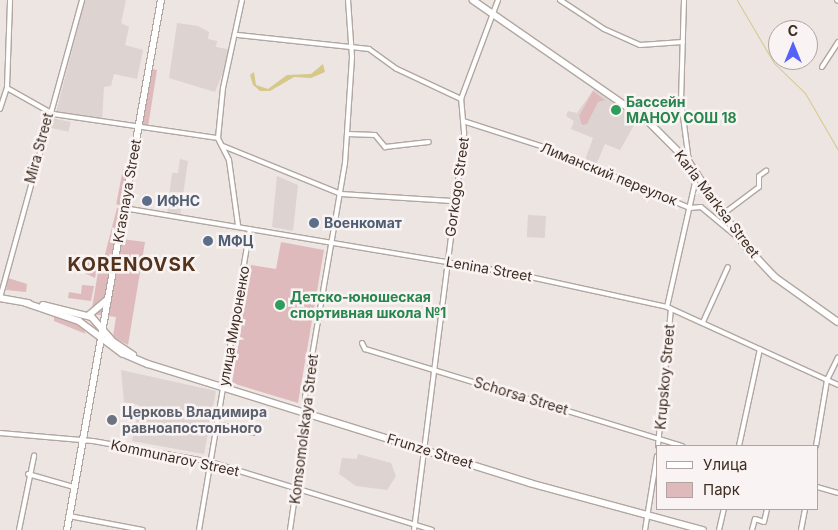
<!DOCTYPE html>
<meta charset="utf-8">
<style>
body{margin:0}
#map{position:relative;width:838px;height:530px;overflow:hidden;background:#ede5e2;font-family:Inter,sans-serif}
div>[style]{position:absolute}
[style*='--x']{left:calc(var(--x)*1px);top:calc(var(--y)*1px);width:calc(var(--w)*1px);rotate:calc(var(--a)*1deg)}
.built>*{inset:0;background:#ddd3d0;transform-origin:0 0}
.green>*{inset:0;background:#dfbabc;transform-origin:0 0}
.water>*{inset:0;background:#d5c888}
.stream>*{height:1px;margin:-0.5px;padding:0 0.5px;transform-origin:0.5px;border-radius:0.5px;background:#d5c888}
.roads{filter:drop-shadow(1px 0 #b2a6a0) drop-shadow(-1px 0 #b2a6a0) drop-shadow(0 1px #b2a6a0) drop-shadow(0 -1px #b2a6a0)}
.street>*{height:4px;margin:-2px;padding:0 2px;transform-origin:2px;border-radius:2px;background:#fff}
.secondary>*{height:5.5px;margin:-2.75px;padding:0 2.75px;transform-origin:2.75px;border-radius:2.75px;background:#fff}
.dots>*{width:14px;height:14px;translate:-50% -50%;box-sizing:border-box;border:2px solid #f9f4f3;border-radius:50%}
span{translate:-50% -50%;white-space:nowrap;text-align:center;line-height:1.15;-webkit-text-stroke:5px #f9f4f3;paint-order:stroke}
.leisure-label{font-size:14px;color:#27864d;font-weight:700}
.left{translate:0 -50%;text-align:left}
.street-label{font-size:14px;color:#3f2d21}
.service-label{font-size:14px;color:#4e5e75;font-weight:700}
.worship-label{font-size:14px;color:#5b616d;font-weight:700}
.district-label{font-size:19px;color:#53331c;font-weight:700;letter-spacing:1px}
.legend{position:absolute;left:656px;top:445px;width:162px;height:65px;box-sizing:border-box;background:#f9f4f3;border:1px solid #afa49f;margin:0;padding:6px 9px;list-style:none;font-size:15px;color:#3f2d21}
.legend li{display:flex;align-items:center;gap:10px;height:25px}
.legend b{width:25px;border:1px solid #afa49f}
.north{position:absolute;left:768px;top:20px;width:50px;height:50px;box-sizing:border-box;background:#f9f4f3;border:1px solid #afa49f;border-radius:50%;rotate:0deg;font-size:14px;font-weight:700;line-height:20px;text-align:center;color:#3f2d21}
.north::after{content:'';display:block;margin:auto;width:18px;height:22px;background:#5562f9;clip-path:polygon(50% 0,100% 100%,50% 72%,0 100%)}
</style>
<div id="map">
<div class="built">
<div style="clip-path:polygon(85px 0,126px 0,121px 23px,129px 27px,125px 45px,143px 50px,137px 79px,114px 74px,111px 86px,104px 87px,102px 121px,56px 112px)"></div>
<div style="clip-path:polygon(177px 23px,198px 26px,209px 32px,208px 39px,217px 41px,216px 47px,232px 50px,215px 92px,169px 78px)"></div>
<div style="clip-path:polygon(594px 89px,637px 120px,620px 150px,605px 144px,596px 165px,585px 160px,593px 138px,571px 129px,574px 121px,566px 116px,568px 111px,577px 113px)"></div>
<div style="left:52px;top:118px;width:19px;height:10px;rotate:12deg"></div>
<div style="clip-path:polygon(180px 159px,188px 161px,180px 216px,167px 214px,172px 173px,178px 173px)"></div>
<div style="clip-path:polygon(277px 176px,298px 185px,293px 231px,272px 227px)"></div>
<div style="left:528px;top:215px;width:18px;height:22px;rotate:3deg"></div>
<div style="clip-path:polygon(121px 370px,216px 391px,204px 454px,132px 441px,139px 405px,124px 402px)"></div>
<div style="clip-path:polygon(358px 454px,391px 463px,396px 476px,387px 490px,356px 486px,339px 474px,342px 458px,357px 459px)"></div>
</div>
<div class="green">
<div style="clip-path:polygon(152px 69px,157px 70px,148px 127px,141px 126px)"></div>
<div style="clip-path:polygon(593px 91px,605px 100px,598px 102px,587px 124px,582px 125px,579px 116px)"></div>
<div style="left:123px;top:169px;width:5px;height:36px;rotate:11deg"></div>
<div style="clip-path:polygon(117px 208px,122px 209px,113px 256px,104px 258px)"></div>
<div style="clip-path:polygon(122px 239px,145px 242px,128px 345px,113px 337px,116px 317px,91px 314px,100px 260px,118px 259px)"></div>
<div style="clip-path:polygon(281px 242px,324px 250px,298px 403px,232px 383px,251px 265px,276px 269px)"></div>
<div style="clip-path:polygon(86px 257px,99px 259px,95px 278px,74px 268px,75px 260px,85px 261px)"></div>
<div style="clip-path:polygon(8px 278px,27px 284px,26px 292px,6px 290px)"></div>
<div style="clip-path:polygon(82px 285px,94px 286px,91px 301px,68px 298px,69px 292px,81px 294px)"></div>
<div style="clip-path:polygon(54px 315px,80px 324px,86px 334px,54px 321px)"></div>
</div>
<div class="water">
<div style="clip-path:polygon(323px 64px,325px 72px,311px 78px,294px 77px,270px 91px,260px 91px,253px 85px,250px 75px,254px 72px,256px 85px,268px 89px,287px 75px,311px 74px)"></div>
</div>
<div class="stream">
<div style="--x:737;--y:0;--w:73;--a:59.6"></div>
<div style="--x:774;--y:63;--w:43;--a:44.1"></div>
<div style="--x:805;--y:93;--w:66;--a:59.9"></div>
</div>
<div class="roads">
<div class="street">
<div style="--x:560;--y:0;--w:53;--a:33.4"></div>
<div style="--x:604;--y:29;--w:39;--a:24"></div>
<div style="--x:640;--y:45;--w:43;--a:-4"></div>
<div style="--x:684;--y:0;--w:101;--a:91.7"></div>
<div style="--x:681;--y:101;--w:62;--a:82.5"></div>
<div style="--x:837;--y:0;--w:1;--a:45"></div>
<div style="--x:238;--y:35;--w:132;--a:6.1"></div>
<div style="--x:369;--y:49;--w:34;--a:36"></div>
<div style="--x:397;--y:69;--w:71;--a:25.1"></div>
<div style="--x:822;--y:67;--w:30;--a:-57"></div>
<div style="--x:7;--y:88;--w:53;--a:29.5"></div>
<div style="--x:53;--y:114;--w:167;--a:8.3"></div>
<div style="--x:0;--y:109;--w:22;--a:-72"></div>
<div style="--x:7;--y:88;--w:88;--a:-88"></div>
<div style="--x:463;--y:121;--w:82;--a:17.8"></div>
<div style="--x:541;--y:146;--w:161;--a:22.6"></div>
<div style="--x:690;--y:208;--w:11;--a:-5"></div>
<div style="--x:701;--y:207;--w:47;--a:39.8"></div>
<div style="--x:347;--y:134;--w:28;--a:2"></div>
<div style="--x:375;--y:135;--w:16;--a:50"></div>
<div style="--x:385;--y:147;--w:44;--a:-6.5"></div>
<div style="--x:223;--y:146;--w:127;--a:22.1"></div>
<div style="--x:341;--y:194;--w:111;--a:3.6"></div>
<div style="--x:124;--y:208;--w:388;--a:9.5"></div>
<div style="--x:507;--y:272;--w:164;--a:12.3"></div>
<div style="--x:667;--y:307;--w:188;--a:24.5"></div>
<div style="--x:723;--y:214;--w:45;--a:-36.9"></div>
<div style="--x:759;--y:187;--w:11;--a:-90"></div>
<div style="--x:759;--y:176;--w:9;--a:-36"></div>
<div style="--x:238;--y:225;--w:66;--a:-97.9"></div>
<div style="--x:229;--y:160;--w:25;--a:-117"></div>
<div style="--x:218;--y:138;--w:50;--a:-84.3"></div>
<div style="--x:223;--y:88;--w:90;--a:-77.8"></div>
<div style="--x:0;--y:298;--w:309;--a:-74.6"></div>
<div style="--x:667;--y:307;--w:132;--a:-77.3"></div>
<div style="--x:703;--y:322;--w:60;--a:-65.6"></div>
<div style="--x:362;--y:343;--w:7;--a:63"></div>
<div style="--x:365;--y:349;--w:332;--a:17"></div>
<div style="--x:218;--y:424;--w:36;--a:14"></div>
<div style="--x:0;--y:433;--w:93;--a:4.9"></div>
<div style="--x:93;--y:441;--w:119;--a:10.2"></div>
<div style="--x:210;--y:462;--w:232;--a:17"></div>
<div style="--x:658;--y:446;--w:138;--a:-84.6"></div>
<div style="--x:739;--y:446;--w:99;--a:-77.8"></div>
<div style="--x:816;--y:446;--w:67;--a:-80.5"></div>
<div style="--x:827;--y:380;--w:25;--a:-64"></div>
<div style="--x:28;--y:474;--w:48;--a:15.8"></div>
<div style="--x:817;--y:487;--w:22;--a:16"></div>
<div style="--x:69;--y:516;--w:75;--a:10.7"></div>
<div style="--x:19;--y:530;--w:76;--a:-78.5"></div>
<div style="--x:199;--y:530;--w:305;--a:-80.4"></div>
<div style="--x:290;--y:530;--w:117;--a:-81.7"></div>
<div style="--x:307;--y:414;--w:17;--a:-97"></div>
<div style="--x:305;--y:397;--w:237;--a:-80.3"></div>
<div style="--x:345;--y:163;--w:106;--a:-86.2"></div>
<div style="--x:352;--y:57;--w:57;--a:-94"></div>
<div style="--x:414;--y:530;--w:401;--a:-82.8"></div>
<div style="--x:464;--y:132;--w:33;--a:-95"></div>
<div style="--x:461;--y:99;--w:106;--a:-69.5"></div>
<div style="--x:645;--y:530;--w:75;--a:-80.8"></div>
<div style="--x:719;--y:530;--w:22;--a:-77"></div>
<div style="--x:752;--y:530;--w:11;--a:-75"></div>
<div style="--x:755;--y:519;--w:9;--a:18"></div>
<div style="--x:764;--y:522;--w:13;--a:-77"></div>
<div style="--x:801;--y:530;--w:21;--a:-79"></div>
</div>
<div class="secondary">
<div style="--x:473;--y:0;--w:214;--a:34.7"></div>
<div style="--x:649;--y:122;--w:57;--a:45"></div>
<div style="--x:689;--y:162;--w:99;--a:56.1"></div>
<div style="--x:744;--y:244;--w:45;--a:46.8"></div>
<div style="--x:775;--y:277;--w:77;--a:35.5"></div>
<div style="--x:0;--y:298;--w:29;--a:10"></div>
<div style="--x:26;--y:303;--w:56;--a:18.8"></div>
<div style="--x:79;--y:321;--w:54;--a:36.7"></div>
<div style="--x:122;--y:353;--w:28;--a:23"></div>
<div style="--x:148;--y:364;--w:400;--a:17.3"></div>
<div style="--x:530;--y:483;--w:179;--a:15.2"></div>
<div style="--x:43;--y:305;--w:50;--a:13.8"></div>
<div style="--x:92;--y:317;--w:33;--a:49"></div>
<div style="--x:114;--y:342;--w:23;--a:34"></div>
<div style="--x:89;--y:315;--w:23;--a:-40"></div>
<div style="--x:67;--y:530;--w:538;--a:-79.94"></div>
</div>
</div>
<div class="dots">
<div style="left:616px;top:110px;background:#2e9e5b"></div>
<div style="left:147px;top:201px;background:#5c6f8a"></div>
<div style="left:314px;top:223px;background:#5c6f8a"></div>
<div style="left:208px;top:241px;background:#5c6f8a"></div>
<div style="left:280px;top:305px;background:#2e9e5b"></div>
<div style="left:112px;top:420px;background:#6b7280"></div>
</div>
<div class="leisure-label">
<span class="left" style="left:626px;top:110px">Бассейн<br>МАНОУ СОШ 18</span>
<span class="left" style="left:290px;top:305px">Детско-юношеская<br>спортивная школа №1</span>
</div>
<div class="street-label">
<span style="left:39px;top:148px;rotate:-75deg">Mira Street</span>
<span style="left:609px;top:174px;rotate:22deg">Лиманский переулок</span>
<span style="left:457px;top:187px;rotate:-82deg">Gorkogo Street</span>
<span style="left:127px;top:191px;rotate:-80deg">Krasnaya Street</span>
<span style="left:717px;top:204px;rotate:53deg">Karla Marksa Street</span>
<span style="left:489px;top:269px;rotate:10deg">Lenina Street</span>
<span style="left:234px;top:326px;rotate:-80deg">улица Мироненко</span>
<span style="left:665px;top:377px;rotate:-85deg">Krupskoy Street</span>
<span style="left:521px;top:396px;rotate:17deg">Schorsa Street</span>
<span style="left:304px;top:429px;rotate:-83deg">Komsomolskaya Street</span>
<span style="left:430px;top:451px;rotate:17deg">Frunze Street</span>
<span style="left:175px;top:458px;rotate:12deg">Kommunarov Street</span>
</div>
<div class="service-label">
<span class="left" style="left:157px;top:201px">ИФНС</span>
<span class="left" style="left:324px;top:223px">Военкомат</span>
<span class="left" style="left:218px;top:241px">МФЦ</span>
</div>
<div class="worship-label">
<span class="left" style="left:122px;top:420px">Церковь Владимира<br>равноапостольного</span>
</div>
<div class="district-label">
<span style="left:132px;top:265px">KORENOVSK</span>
</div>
<ul class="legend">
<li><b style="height:6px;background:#fff"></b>Улица</li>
<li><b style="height:14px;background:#dfbabc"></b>Парк</li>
</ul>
<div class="north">С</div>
</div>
